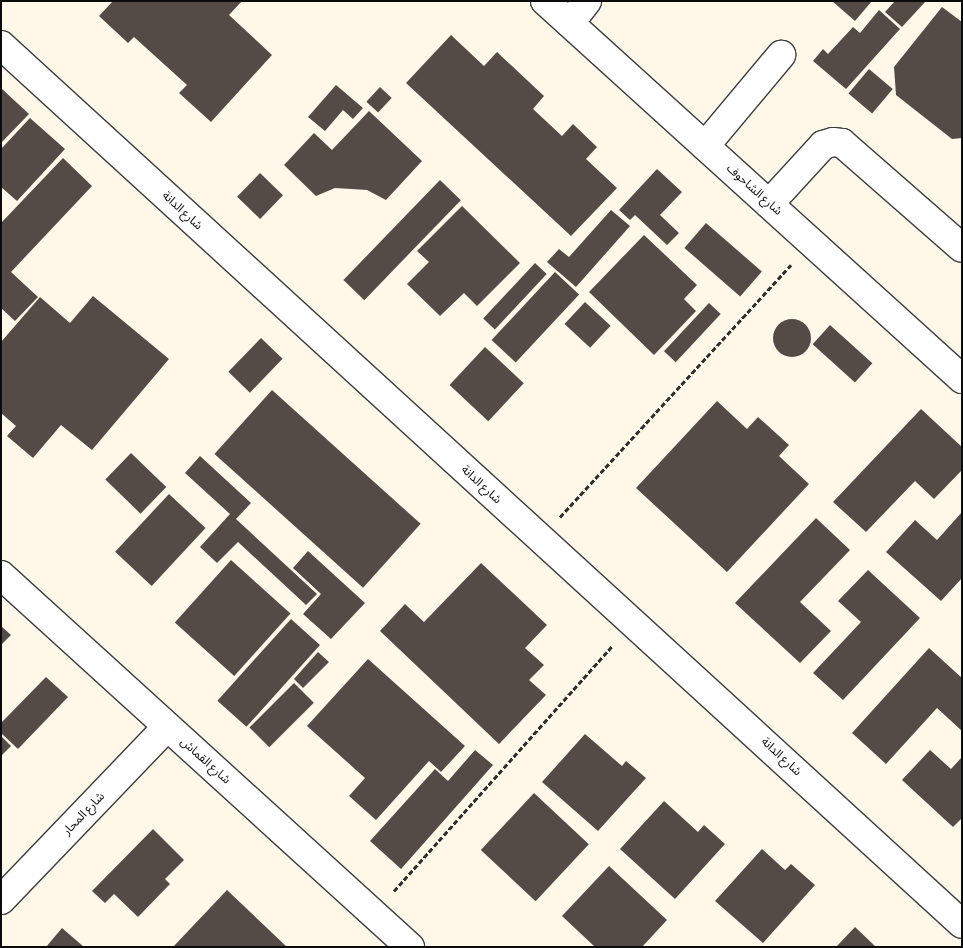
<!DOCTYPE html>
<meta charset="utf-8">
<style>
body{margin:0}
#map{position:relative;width:963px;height:948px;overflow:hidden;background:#fff8e9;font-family:"Crimson Pro","Noto Sans Arabic",serif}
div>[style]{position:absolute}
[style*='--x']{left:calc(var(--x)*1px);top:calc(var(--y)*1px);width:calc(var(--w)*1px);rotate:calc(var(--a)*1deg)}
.building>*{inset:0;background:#544b47;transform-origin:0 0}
.round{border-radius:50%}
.path>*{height:3px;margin-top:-1.5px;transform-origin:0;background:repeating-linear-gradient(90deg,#2d2d2d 0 5px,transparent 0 7.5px)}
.roads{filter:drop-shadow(1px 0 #3e3e3e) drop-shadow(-1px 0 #3e3e3e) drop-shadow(0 1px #3e3e3e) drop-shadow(0 -1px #3e3e3e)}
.minor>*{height:28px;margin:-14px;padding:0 14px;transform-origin:14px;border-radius:14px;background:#fff}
span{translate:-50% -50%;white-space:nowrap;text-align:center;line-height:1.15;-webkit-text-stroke:5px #fff;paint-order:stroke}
.street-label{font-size:12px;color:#0b0b0b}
.frame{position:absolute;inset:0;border:2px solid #0b0b0b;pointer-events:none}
</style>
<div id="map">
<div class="building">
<div style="clip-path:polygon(113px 1px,242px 1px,229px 15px,272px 55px,211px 122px,179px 93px,187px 85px,134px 37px,128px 43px,99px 16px)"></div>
<div style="clip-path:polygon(832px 1px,872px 1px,855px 21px)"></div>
<div style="clip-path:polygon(895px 1px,926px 1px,902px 27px,885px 12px)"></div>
<div style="clip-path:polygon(942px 7px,962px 22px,962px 138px,952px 139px,896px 95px,894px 67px)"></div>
<div style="clip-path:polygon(879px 10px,900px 29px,846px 89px,813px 61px,823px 49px,828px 54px,853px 27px,860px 33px)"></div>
<div style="clip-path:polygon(451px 35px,484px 66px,497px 52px,544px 96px,533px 109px,562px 136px,573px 124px,597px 147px,586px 159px,617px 188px,571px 236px,406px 83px)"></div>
<div style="left:869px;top:69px;width:31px;height:32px;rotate:40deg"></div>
<div style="clip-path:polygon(336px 85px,363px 108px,353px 119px,343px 110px,325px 131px,308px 117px)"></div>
<div style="left:380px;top:87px;width:16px;height:20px;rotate:43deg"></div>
<div style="clip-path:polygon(1px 88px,29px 114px,1px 143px)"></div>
<div style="clip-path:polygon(369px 111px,422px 161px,386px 200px,367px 190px,335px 188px,316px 196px,284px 165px,314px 133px,332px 150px)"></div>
<div style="clip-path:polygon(30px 118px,65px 149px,17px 201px,1px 187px,1px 149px)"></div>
<div style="clip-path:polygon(63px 158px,92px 186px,11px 272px,38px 297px,15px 321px,1px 308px,1px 223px)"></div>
<div style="clip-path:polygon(657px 169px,682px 192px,660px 215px,679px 233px,667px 245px,635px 215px,630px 220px,619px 210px)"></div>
<div style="left:260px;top:173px;width:32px;height:33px;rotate:44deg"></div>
<div style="left:440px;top:180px;width:29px;height:139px;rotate:44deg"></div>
<div style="clip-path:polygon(462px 206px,520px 263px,477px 306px,464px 293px,440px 316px,407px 284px,429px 262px,417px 251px)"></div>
<div style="clip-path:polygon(611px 210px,630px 226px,576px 287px,547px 262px,559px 249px,569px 257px)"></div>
<div style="left:706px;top:223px;width:74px;height:33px;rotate:41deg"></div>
<div style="clip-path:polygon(644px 235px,697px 285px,684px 299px,696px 311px,654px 355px,589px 292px)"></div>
<div style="left:535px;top:263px;width:16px;height:76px;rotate:43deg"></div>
<div style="left:555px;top:272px;width:33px;height:93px;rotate:43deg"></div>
<div style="clip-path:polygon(93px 296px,169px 359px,92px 450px,61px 425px,33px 458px,7px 436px,16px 426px,1px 413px,1px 342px,40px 297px,70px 323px)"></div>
<div style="left:585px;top:302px;width:35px;height:30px;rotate:43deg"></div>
<div style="left:709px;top:303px;width:16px;height:66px;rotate:43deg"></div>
<div class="round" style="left:773px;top:319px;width:38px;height:38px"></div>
<div style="left:830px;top:325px;width:57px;height:26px;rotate:42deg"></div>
<div style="left:261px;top:338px;width:30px;height:47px;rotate:44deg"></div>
<div style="left:485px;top:347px;width:53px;height:52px;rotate:43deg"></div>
<div style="left:272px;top:390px;width:200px;height:86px;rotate:42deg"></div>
<div style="clip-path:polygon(717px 401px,747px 429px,758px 417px,789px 445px,779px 456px,809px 484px,727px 572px,636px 488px)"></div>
<div style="clip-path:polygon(921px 409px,962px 447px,962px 470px,934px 499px,915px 481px,866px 532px,833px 502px)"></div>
<div style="left:131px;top:453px;width:49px;height:37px;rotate:44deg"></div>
<div style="clip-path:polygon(200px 456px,251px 503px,236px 519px,317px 594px,306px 605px,238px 542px,217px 563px,200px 547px,230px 514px,185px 473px)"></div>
<div style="left:169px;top:494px;width:50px;height:79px;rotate:43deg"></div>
<div style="clip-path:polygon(962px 512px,962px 578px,941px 601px,886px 552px,915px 520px,937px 540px)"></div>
<div style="clip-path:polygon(816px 518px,850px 550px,800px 602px,831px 631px,800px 663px,735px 603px)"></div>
<div style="clip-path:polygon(308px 551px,365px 603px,331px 639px,303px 614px,321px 594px,293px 568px)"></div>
<div style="left:231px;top:560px;width:80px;height:84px;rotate:42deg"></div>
<div style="clip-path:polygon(481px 563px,547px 625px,525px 648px,544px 665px,529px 680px,546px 695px,499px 744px,380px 631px,405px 604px,424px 622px)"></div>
<div style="clip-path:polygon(868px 570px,920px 618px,843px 700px,813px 673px,861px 622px,838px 601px)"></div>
<div style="left:291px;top:619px;width:39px;height:110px;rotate:42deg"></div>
<div style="clip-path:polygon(1px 626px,11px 635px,1px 645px)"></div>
<div style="clip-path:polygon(929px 648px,962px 678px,962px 731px,937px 708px,886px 764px,852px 733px)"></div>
<div style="clip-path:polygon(318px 652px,329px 662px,303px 688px,294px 679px)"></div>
<div style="clip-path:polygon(368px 659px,465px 746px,441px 772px,429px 761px,376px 820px,349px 796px,365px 778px,307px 726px)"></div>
<div style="clip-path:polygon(46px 677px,68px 697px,18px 749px,1px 733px,1px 723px)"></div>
<div style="left:294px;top:683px;width:28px;height:63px;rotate:45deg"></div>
<div style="clip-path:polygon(585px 734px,622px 766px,626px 761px,646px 778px,598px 831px,542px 782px)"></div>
<div style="clip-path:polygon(1px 736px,11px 746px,1px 756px)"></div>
<div style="clip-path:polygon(475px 750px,493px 765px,401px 869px,370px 841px,435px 769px,448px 781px)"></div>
<div style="clip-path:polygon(930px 750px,951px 769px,962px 757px,962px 818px,953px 827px,902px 780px)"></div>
<div style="left:534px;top:793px;width:75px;height:78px;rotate:43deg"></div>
<div style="clip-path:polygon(664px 801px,698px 832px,704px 825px,725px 844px,675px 899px,620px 849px)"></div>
<div style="clip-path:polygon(153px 829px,184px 860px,165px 879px,170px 884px,138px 917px,114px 894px,105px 903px,92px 891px)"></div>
<div style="clip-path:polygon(762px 849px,785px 870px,791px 864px,815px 885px,763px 943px,715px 901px)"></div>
<div style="clip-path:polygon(609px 866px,667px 920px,642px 947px,595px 947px,562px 916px)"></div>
<div style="clip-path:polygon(227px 890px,287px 947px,173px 947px)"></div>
<div style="clip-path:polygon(855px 927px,876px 947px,836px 947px)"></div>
<div style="clip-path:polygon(62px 928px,84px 947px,46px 947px)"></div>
</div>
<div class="path">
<div style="--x:560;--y:517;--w:342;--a:-47.5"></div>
<div style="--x:394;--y:891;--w:328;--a:-48.3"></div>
</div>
<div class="roads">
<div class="minor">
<div style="--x:545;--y:1;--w:563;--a:42.19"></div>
<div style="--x:570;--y:23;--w:28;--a:-52"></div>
<div style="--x:1;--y:45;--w:1302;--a:42.45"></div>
<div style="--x:705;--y:146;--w:119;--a:-50.1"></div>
<div style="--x:769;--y:204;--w:80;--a:-47.5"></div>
<div style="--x:823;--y:145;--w:10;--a:-17"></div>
<div style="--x:833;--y:142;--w:9;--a:6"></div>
<div style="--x:842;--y:143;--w:159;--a:41.2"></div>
<div style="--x:1;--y:575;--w:553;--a:42.29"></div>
<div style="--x:1;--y:900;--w:240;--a:-46.2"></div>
</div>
</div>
<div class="street-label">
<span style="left:754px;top:190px;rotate:42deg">شارع الشاحوف</span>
<span style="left:182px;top:211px;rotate:43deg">شارع الدانة</span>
<span style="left:481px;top:485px;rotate:43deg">شارع الدانة</span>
<span style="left:781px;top:757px;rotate:43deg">شارع الدانة</span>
<span style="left:205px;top:761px;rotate:42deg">شارع القماش</span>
<span style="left:84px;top:814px;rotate:-46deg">شارع المحار</span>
</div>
<div class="frame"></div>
</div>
